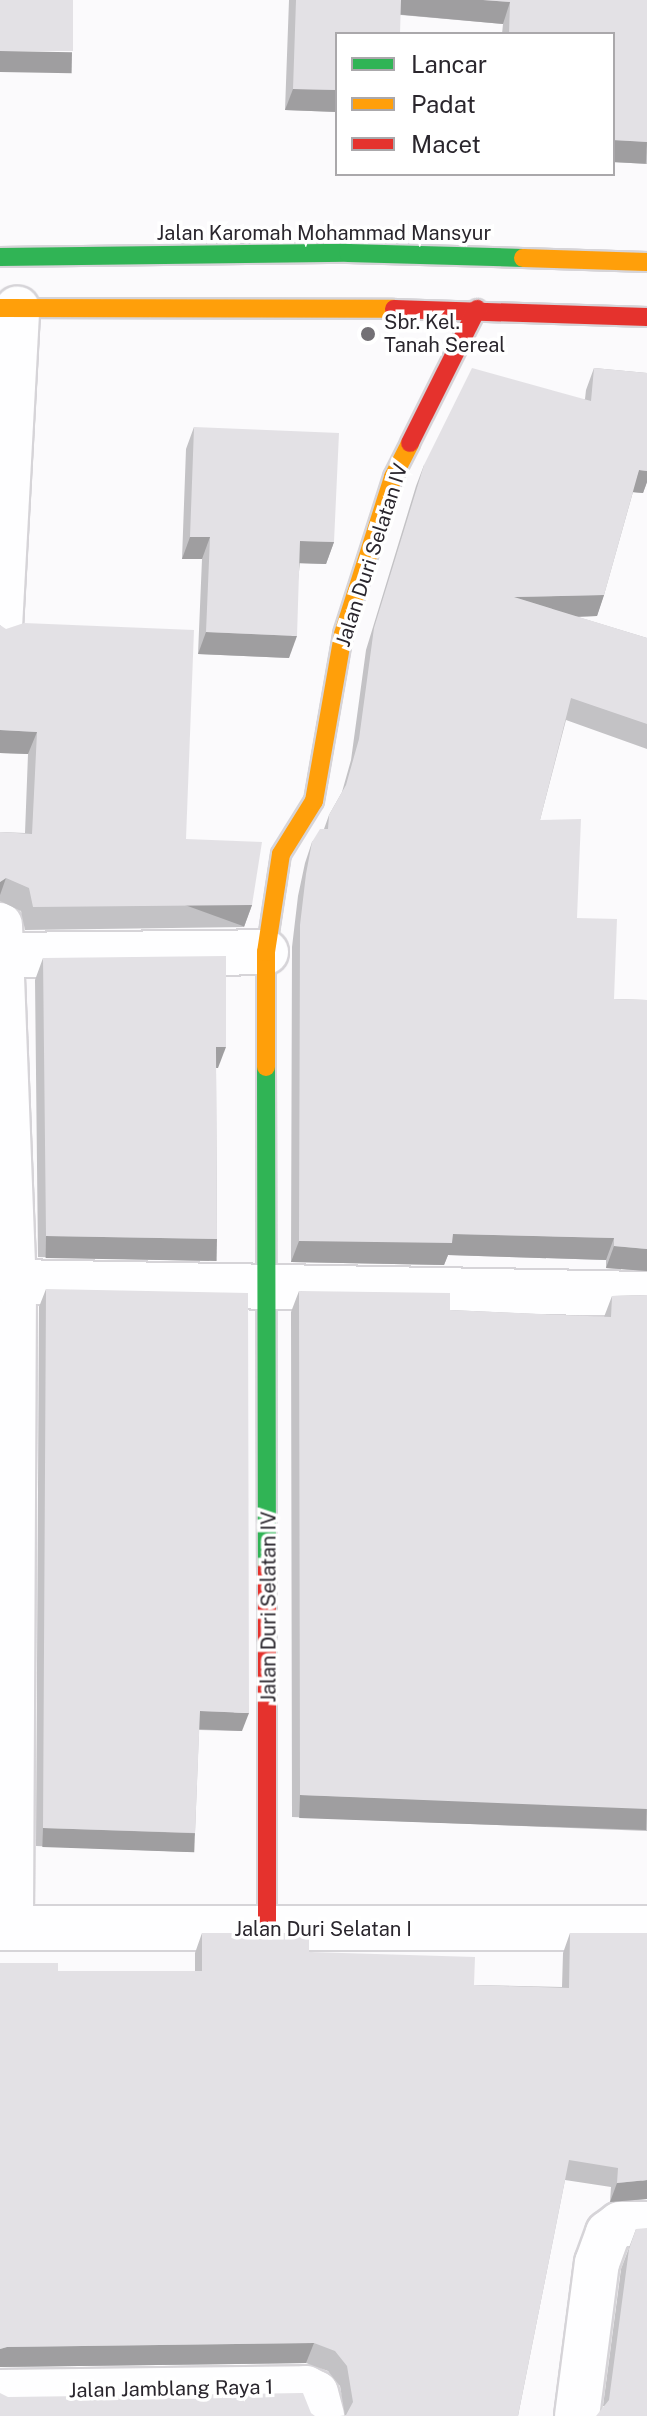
<!DOCTYPE html>
<style>
body{margin:0}
#map{position:relative;width:647px;height:2416px;overflow:hidden;background:#fbfafc;font-family:"Public Sans",sans-serif}
div>[style]{position:absolute}
[style*='--x']{left:calc(var(--x)*1px);top:calc(var(--y)*1px);width:calc(var(--w)*1px);rotate:calc(var(--a)*1deg)}
.roads{filter:drop-shadow(2px 0 #d6d4d8) drop-shadow(-2px 0 #d6d4d8) drop-shadow(0 2px #d6d4d8) drop-shadow(0 -2px #d6d4d8)}
.street>*{height:44px;margin:-22px;padding:0 22px;transform-origin:22px;border-radius:22px;background:#fefeff}
.fast>*{height:18px;margin:-9px;padding:0 9px;transform-origin:9px;border-radius:9px;background:#30b455}
.slow>*{height:18px;margin:-9px;padding:0 9px;transform-origin:9px;border-radius:9px;background:#ff9f0a}
.jam>*{height:18px;margin:-9px;padding:0 9px;transform-origin:9px;border-radius:9px;background:#e5322d}
.wall>*{inset:0;background:#c3c2c5}
.shaded-wall>*{inset:0;background:#9f9ea0;transform-origin:0 0}
.building>*{inset:0;background:#e3e1e5;transform-origin:0 0}
.dots>*{width:22px;height:22px;translate:-50% -50%;box-sizing:border-box;border:4px solid #fff;border-radius:50%}
span{translate:-50% -50%;white-space:nowrap;text-align:center;line-height:1.15;-webkit-text-stroke:7px #fff;paint-order:stroke}
.street-label{font-size:20px;color:#2a262d}
.poi-label{font-size:20px;color:#2a262d}
.left{translate:0 -50%;text-align:left}
.legend{position:absolute;left:335px;top:32px;width:280px;height:144px;box-sizing:border-box;background:#fff;border:2px solid #aaa8ab;margin:0;padding:10px 14px;list-style:none;font-size:24px;color:#2a262d}
.legend li{display:flex;align-items:center;gap:16px;height:40px}
.legend b{width:40px;border:2px solid #aaa8ab}
</style>
<div id="map">
<div class="roads">
<div class="street">
<div style="--x:0;--y:627;--w:319;--a:-86.9"></div>
<div style="--x:0;--y:925;--w:357;--a:87.8"></div>
<div style="--x:14;--y:1282;--w:646;--a:90.27"></div>
<div style="--x:1;--y:955;--w:265;--a:-0.6"></div>
<div style="--x:14;--y:1282;--w:633;--a:1.09"></div>
<div style="--x:0;--y:1928;--w:647;--a:0"></div>
<div style="--x:0;--y:2392;--w:306;--a:-0.7"></div>
<div style="--x:306;--y:2388;--w:11;--a:27"></div>
<div style="--x:316;--y:2393;--w:24;--a:75"></div>
<div style="--x:577;--y:2416;--w:154;--a:-82.6"></div>
<div style="--x:597;--y:2263;--w:32;--a:-70"></div>
<div style="--x:608;--y:2233;--w:15;--a:-37"></div>
<div style="--x:620;--y:2224;--w:27;--a:0"></div>
</div>
<div class="fast">
<div style="--x:0;--y:257;--w:348;--a:-0.7"></div>
<div style="--x:348;--y:253;--w:175;--a:1.6"></div>
<div style="--x:266;--y:1067;--w:501;--a:89.89"></div>
</div>
<div class="slow">
<div style="--x:523;--y:258;--w:124;--a:1.8"></div>
<div style="--x:0;--y:308;--w:394;--a:0.1"></div>
<div style="--x:266;--y:1067;--w:115;--a:-90"></div>
<div style="--x:266;--y:952;--w:99;--a:-81.3"></div>
<div style="--x:281;--y:854;--w:62;--a:-58.1"></div>
<div style="--x:314;--y:801;--w:169;--a:-80.1"></div>
<div style="--x:343;--y:634;--w:165;--a:-72.3"></div>
<div style="--x:393;--y:477;--w:38;--a:-63"></div>
</div>
<div class="jam">
<div style="--x:394;--y:309;--w:253;--a:1.8"></div>
<div style="--x:410;--y:443;--w:150;--a:-63.4"></div>
<div style="--x:267;--y:1568;--w:361;--a:90"></div>
</div>
</div>
<div class="wall">
<div style="clip-path:polygon(289px 0,647px 0,647px 164px,613px 162px,613px 34px,502px 34px,503px 24px,401px 15px,337px 34px,337px 112px,285px 110px)"></div>
<div style="clip-path:polygon(594px 368px,647px 373px,647px 482px,643px 493px,633px 492px,604px 595px,597px 616px,578px 617px,647px 638px,647px 749px,566px 720px,540px 820px,577px 918px,614px 999px,647px 1000px,647px 1271px,606px 1268px,606px 1260px,448px 1255px,444px 1265px,291px 1262px,292px 947px,298px 896px,305px 863px,312px 842px,324px 829px,329px 815px,342px 792px,351px 760px,366px 650px,416px 486px,424px 465px,585px 399px,586px 390px)"></div>
<div style="clip-path:polygon(194px 427px,334px 542px,326px 564px,300px 563px,289px 658px,198px 654px,202px 559px,182px 559px,186px 449px)"></div>
<div style="clip-path:polygon(0 625px,186px 839px,252px 905px,244px 927px,25px 930px,21px 911px,0 901px,0 832px,25px 833px,28px 754px,0 753px)"></div>
<div style="clip-path:polygon(43px 958px,218px 1068px,216px 1068px,217px 1239px,209px 1261px,38px 1257px,35px 980px)"></div>
<div style="clip-path:polygon(46px 1289px,242px 1731px,199px 1730px,195px 1833px,189px 1852px,36px 1846px,39px 1307px)"></div>
<div style="clip-path:polygon(299px 1291px,450px 1310px,604px 1317px,612px 1296px,647px 1295px,647px 1831px,292px 1817px,291px 1312px)"></div>
<div style="clip-path:polygon(202px 1933px,309px 1952px,474px 1985px,562px 1987px,563px 1953px,570px 1933px,647px 2199px,610px 2202px,611px 2187px,565px 2180px,518px 2416px,345px 2415px,340px 2386px,328px 2371px,306px 2363px,0 2367px,0 1963px,58px 1971px,195px 1971px,195px 1953px)"></div>
<div style="clip-path:polygon(636px 2229px,647px 2416px,603px 2406px,621px 2269px)"></div>
</div>
<div class="shaded-wall">
<div style="clip-path:polygon(399px 0,483px 0,510px 2px,503px 24px,394px 14px)"></div>
<div style="left:0;top:51px;width:72px;height:21px;rotate:1deg"></div>
<div style="clip-path:polygon(293px 89px,337px 90px,337px 112px,285px 110px)"></div>
<div style="left:613px;top:140px;width:34px;height:22px;rotate:3deg"></div>
<div style="clip-path:polygon(639px 470px,647px 471px,647px 482px,643px 493px,631px 492px)"></div>
<div style="clip-path:polygon(190px 537px,210px 537px,202px 559px,182px 559px)"></div>
<div style="clip-path:polygon(300px 541px,334px 542px,326px 564px,292px 563px)"></div>
<div style="clip-path:polygon(604px 595px,597px 616px,506px 619px,514px 597px)"></div>
<div style="clip-path:polygon(206px 632px,297px 636px,289px 658px,198px 654px)"></div>
<div style="clip-path:polygon(0 730px,37px 732px,28px 754px,0 753px)"></div>
<div style="clip-path:polygon(6px 878px,0 895px,0 882px)"></div>
<div style="left:252px;top:905px;width:23px;height:219px;rotate:110deg"></div>
<div style="clip-path:polygon(216px 1047px,226px 1047px,218px 1068px,208px 1068px)"></div>
<div style="clip-path:polygon(453px 1234px,614px 1238px,606px 1260px,448px 1255px,444px 1265px,291px 1262px,299px 1241px)"></div>
<div style="left:46px;top:1236px;width:171px;height:22px;rotate:1deg"></div>
<div style="clip-path:polygon(614px 1246px,647px 1249px,647px 1271px,606px 1268px)"></div>
<div style="clip-path:polygon(200px 1711px,249px 1713px,242px 1731px,193px 1729px)"></div>
<div style="left:300px;top:1795px;width:347px;height:23px;rotate:2deg"></div>
<div style="left:43px;top:1828px;width:152px;height:19px;rotate:2deg"></div>
<div style="clip-path:polygon(647px 2180px,647px 2199px,610px 2202px,617px 2183px)"></div>
<div style="clip-path:polygon(314px 2343px,306px 2363px,0 2367px,0 2349px,7px 2347px)"></div>
</div>
<div class="building">
<div style="left:0;top:0;width:73px;height:51px"></div>
<div style="clip-path:polygon(296px 0,401px 0,400px 34px,337px 34px,337px 90px,293px 89px)"></div>
<div style="clip-path:polygon(483px 0,647px 0,647px 142px,613px 140px,614px 97px,613px 97px,613px 34px,509px 34px,510px 2px)"></div>
<div style="clip-path:polygon(472px 368px,591px 401px,594px 368px,647px 373px,647px 471px,639px 470px,604px 595px,514px 597px,647px 638px,647px 724px,571px 698px,540px 820px,581px 819px,577px 918px,617px 919px,614px 999px,647px 1000px,647px 1249px,614px 1246px,614px 1238px,453px 1234px,452px 1243px,299px 1241px,300px 925px,306px 874px,312px 842px,320px 829px,328px 829px,329px 815px,346px 785px,359px 739px,374px 628px,424px 465px)"></div>
<div style="clip-path:polygon(194px 427px,339px 433px,334px 542px,300px 541px,297px 636px,206px 632px,210px 537px,190px 537px)"></div>
<div style="clip-path:polygon(24px 623px,194px 630px,186px 839px,262px 842px,252px 905px,33px 907px,29px 888px,6px 878px,0 882px,0 832px,32px 834px,37px 732px,0 730px,0 625px,6px 629px)"></div>
<div style="clip-path:polygon(226px 956px,226px 1047px,216px 1047px,217px 1239px,46px 1236px,43px 958px)"></div>
<div style="clip-path:polygon(46px 1289px,248px 1293px,249px 1713px,200px 1711px,195px 1833px,43px 1828px)"></div>
<div style="clip-path:polygon(299px 1291px,450px 1293px,450px 1310px,611px 1317px,612px 1296px,647px 1295px,647px 1809px,300px 1795px)"></div>
<div style="clip-path:polygon(202px 1933px,309px 1933px,309px 1952px,475px 1957px,474px 1985px,569px 1988px,570px 1933px,647px 1933px,647px 2180px,617px 2183px,618px 2168px,569px 2160px,518px 2416px,340px 2416px,346px 2415px,353px 2402px,347px 2366px,335px 2351px,314px 2343px,7px 2347px,0 2349px,0 1963px,58px 1963px,58px 1971px,202px 1971px)"></div>
<div style="clip-path:polygon(647px 2228px,647px 2416px,596px 2416px,609px 2400px,629px 2249px,636px 2229px)"></div>
<div style="clip-path:polygon(0 2393px,8px 2397px,303px 2393px,311px 2413px,315px 2416px,0 2416px)"></div>
</div>
<div class="dots">
<div style="left:368px;top:334px;background:#737075"></div>
</div>
<div class="street-label">
<span style="left:324px;top:233px">Jalan Karomah Mohammad Mansyur</span>
<span style="left:372px;top:555px;rotate:-72deg">Jalan Duri Selatan IV</span>
<span style="left:269px;top:1607px;rotate:-90deg">Jalan Duri Selatan IV</span>
<span style="left:323px;top:1929px">Jalan Duri Selatan I</span>
<span style="left:171px;top:2389px;rotate:-1deg">Jalan Jamblang Raya 1</span>
</div>
<div class="poi-label">
<span class="left" style="left:384px;top:334px">Sbr. Kel.<br>Tanah Sereal</span>
</div>
<ul class="legend">
<li><b style="height:10px;background:#30b455"></b>Lancar</li>
<li><b style="height:10px;background:#ff9f0a"></b>Padat</li>
<li><b style="height:10px;background:#e5322d"></b>Macet</li>
</ul>
</div>
